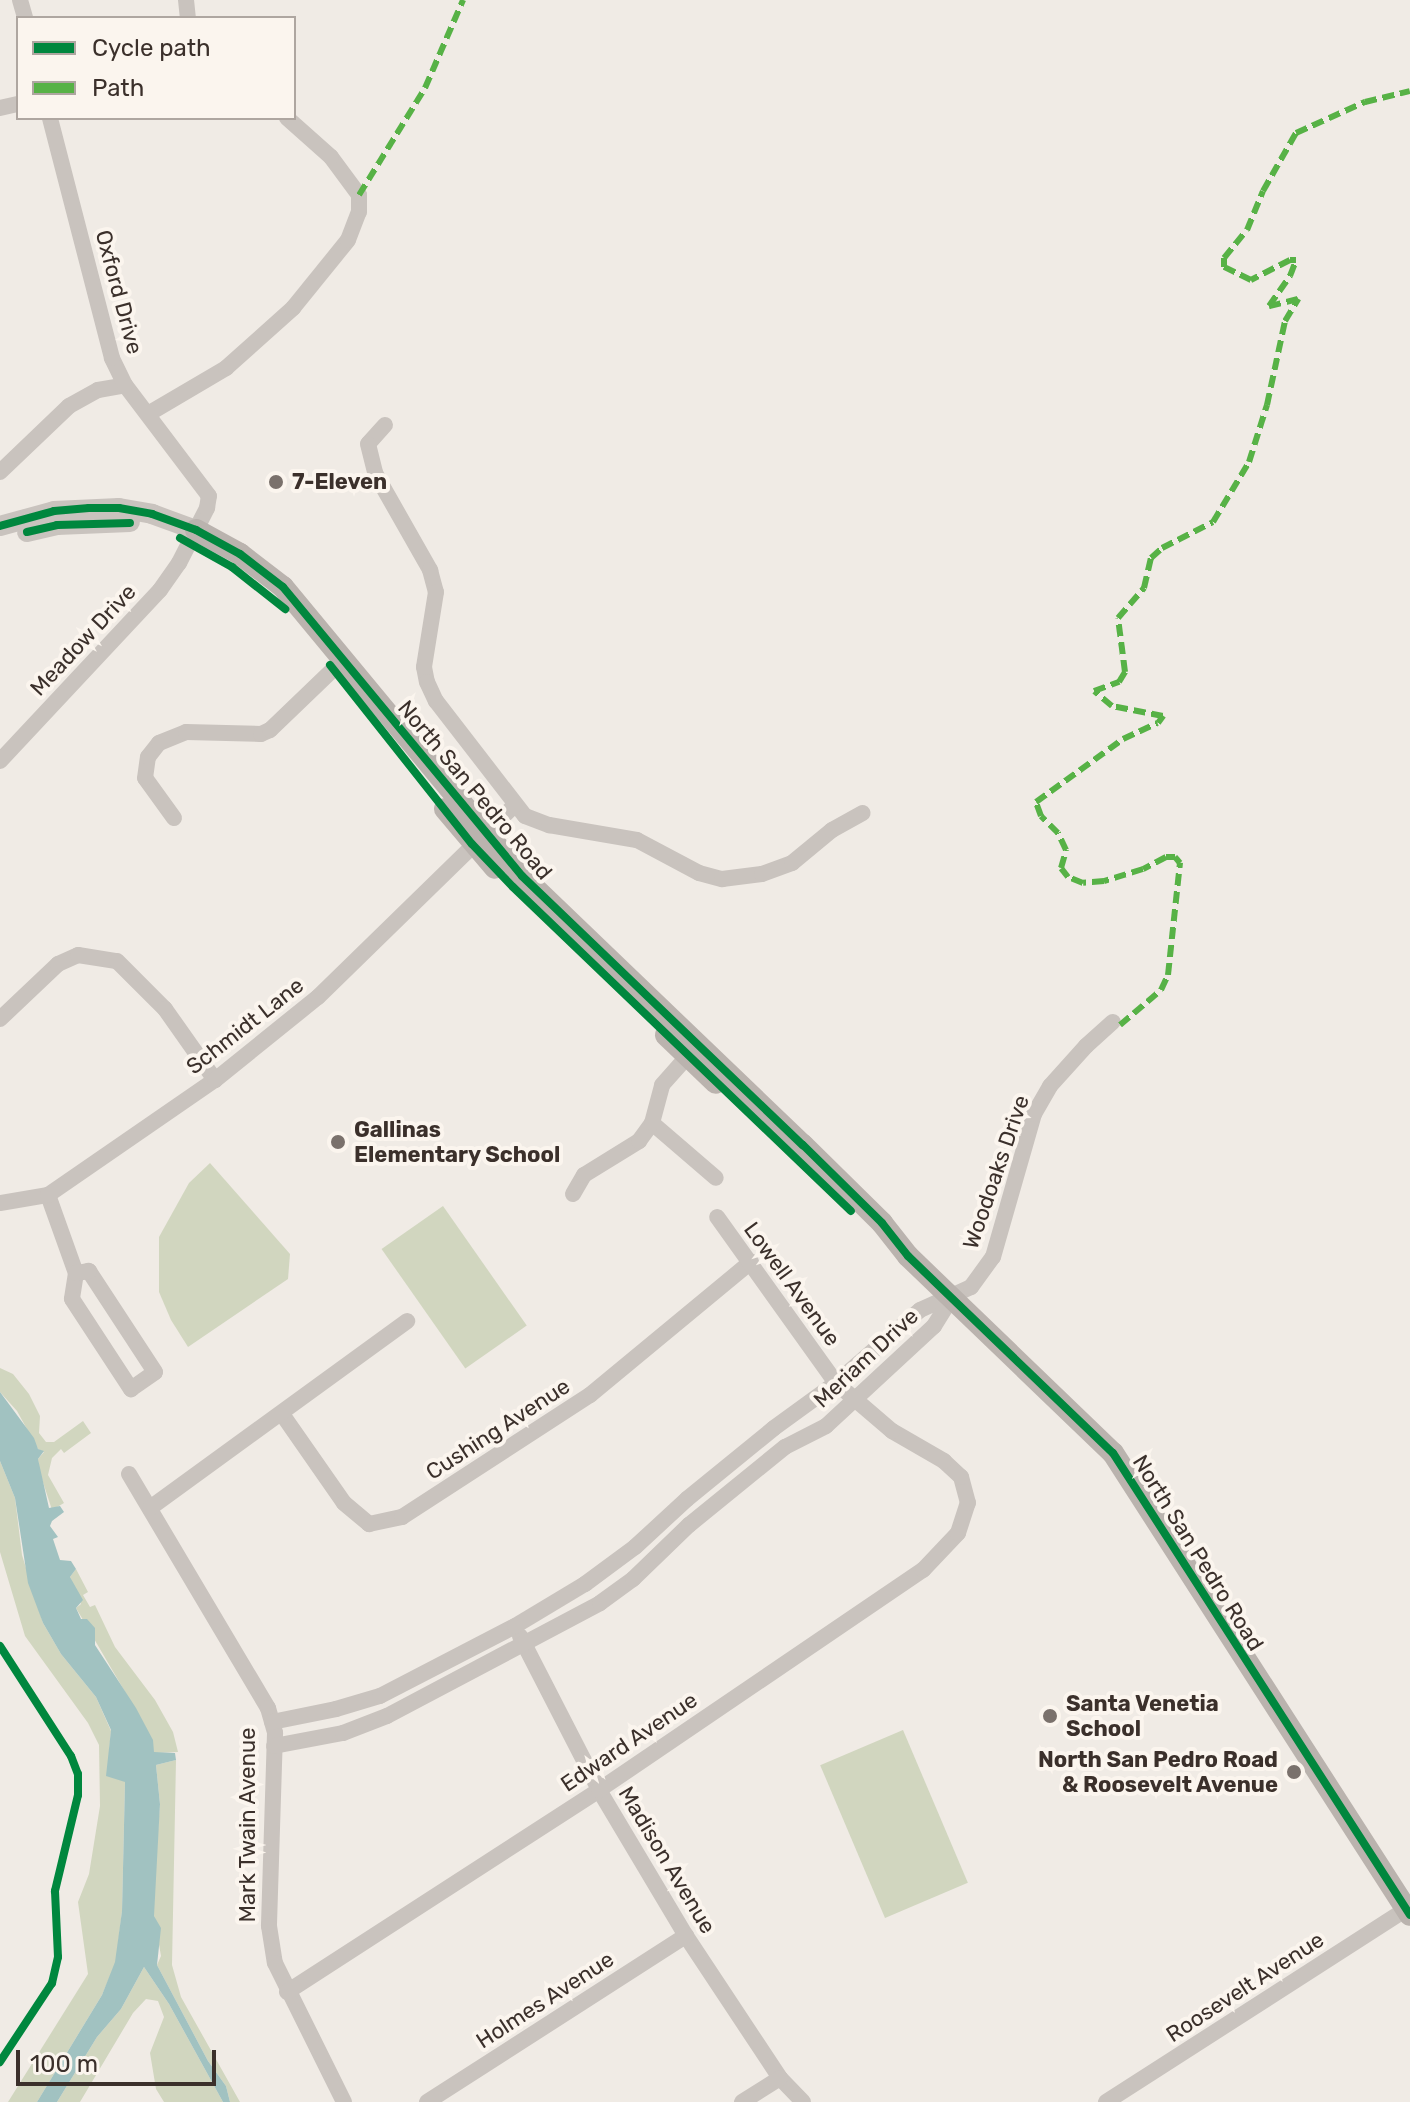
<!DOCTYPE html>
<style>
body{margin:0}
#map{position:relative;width:1410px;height:2102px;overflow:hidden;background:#f0ebe5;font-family:Rubik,sans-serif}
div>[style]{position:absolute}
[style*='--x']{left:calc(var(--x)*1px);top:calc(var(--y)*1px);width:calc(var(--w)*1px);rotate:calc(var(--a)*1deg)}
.green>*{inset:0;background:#d1d6bf;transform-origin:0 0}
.water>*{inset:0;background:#a1c2c1}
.minor>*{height:16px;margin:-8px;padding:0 8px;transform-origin:8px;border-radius:8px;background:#c9c3be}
.tertiary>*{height:20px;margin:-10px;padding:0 10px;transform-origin:10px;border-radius:10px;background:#c9c3be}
.secondary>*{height:22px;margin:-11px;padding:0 11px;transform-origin:11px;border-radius:11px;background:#bab3ae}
.quiet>*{height:6px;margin-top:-3px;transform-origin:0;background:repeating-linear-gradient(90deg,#57b246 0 12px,transparent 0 18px)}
.cycleway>*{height:8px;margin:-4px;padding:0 4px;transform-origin:4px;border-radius:4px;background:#00873e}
.dots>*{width:22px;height:22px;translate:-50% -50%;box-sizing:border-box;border:4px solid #fbf5ee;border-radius:50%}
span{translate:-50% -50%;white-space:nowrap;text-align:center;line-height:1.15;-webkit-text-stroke:8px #fbf5ee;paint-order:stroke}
.street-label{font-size:22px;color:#3b302b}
.poi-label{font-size:22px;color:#3b302b;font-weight:700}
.left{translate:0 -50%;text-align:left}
.right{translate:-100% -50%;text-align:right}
.legend{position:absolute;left:16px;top:16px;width:280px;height:104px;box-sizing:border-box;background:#fbf5ee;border:2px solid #aea6a0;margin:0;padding:10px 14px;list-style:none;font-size:24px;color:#3b302b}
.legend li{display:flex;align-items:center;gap:16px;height:40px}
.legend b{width:40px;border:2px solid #aea6a0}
.scale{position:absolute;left:16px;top:2050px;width:200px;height:36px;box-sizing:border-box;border:4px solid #3b302b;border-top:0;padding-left:10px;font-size:24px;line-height:28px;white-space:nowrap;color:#3b302b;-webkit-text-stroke:6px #fbf5ee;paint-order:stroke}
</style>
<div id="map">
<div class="green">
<div style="clip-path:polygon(210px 1163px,290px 1254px,288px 1279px,188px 1347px,171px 1320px,159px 1292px,159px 1237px,189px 1183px)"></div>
<div style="left:443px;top:1206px;width:146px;height:75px;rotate:55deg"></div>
<div style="clip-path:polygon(0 1368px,13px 1374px,29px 1394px,40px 1416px,39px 1433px,46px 1442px,54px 1442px,83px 1421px,91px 1433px,64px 1453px,61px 1449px,52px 1458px,48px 1475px,64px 1503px,52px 1510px,39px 1470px,38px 1459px,44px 1452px,38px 1449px,17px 1411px,0 1392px)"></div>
<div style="clip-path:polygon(0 1461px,15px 1498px,22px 1555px,43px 1623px,61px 1654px,96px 1697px,111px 1731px,109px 1752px,125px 1782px,122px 1911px,116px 1962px,102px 1995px,37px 2102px,8px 2102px,88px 1974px,78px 1902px,89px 1874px,100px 1806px,99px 1745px,88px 1723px,25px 1636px,0 1552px)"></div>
<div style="clip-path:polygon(76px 1569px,88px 1592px,83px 1595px,90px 1607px,95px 1605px,115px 1647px,155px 1700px,173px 1732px,178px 1752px,154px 1753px,145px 1726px,76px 1608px,81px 1604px,70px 1577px)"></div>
<div style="left:903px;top:1730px;width:166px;height:90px;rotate:67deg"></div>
<div style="clip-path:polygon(176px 1760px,172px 1965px,181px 1997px,240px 2102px,230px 2102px,226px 2086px,208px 2061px,157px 1965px,161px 1956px,154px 1916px,154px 1881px,160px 1804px,156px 1765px)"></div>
<div style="clip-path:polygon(144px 1967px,169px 2004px,223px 2102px,164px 2102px,156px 2089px,150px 2053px,164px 2017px,158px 2001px,146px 1999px,133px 2013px,80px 2102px,57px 2102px,97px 2037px,121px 2009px)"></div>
</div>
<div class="water">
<div style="clip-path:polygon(0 1392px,34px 1438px,38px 1449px,44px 1451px,38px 1459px,49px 1508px,60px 1506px,64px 1512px,52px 1521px,50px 1526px,58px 1537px,53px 1539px,60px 1560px,71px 1561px,76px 1569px,70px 1577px,83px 1600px,76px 1608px,81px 1619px,87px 1619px,95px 1628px,95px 1645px,136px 1708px,153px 1740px,154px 1752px,175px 1753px,176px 1760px,156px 1765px,160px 1804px,154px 1916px,161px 1928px,157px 1965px,208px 2061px,226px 2086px,230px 2102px,223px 2102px,169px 2004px,144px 1967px,121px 2009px,97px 2037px,57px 2102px,37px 2102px,102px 1995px,115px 1962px,122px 1911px,125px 1782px,106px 1776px,111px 1730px,96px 1697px,61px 1654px,43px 1623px,28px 1583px,15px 1498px,0 1461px)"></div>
</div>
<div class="minor">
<div style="--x:20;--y:0;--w:19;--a:74"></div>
<div style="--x:186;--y:0;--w:18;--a:84"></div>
<div style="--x:0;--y:108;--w:18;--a:-13"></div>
<div style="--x:148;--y:414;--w:91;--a:-30.5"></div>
<div style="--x:226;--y:368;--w:90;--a:-41.8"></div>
<div style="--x:293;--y:308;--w:87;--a:-51"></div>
<div style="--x:348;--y:240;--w:30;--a:-69"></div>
<div style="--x:359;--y:212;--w:17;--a:-90"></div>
<div style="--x:359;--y:195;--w:47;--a:-126.4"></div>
<div style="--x:331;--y:157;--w:59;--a:-138.4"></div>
<div style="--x:385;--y:425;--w:25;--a:132"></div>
<div style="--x:368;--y:444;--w:30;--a:76"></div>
<div style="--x:375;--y:473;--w:112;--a:60.4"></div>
<div style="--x:430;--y:570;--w:23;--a:75"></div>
<div style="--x:436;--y:592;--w:76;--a:99.1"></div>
<div style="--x:424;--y:667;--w:15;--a:79"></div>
<div style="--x:427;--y:682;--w:21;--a:65"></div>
<div style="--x:436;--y:701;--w:145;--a:52.3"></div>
<div style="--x:525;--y:816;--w:26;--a:21"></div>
<div style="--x:549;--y:825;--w:89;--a:9.7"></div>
<div style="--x:637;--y:840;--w:70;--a:28"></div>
<div style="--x:699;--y:873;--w:24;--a:15"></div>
<div style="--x:722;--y:879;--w:40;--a:-7.1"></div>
<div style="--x:762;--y:874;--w:32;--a:-20"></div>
<div style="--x:792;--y:863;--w:52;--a:-39.5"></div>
<div style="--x:832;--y:830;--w:35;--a:-29"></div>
<div style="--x:0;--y:472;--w:95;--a:-43.7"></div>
<div style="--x:69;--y:406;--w:33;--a:-29"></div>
<div style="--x:98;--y:390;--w:27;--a:-10"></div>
<div style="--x:0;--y:761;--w:234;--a:-46.9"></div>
<div style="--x:160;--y:590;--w:33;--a:-55"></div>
<div style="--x:179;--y:563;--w:62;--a:-63"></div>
<div style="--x:207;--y:508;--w:12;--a:-81"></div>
<div style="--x:209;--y:496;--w:139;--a:-127.1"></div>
<div style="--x:125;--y:385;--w:30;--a:-116"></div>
<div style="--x:112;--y:358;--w:248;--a:-104.5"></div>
<div style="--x:174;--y:818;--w:49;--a:-125.9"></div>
<div style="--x:145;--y:778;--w:21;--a:-82"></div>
<div style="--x:148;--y:757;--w:18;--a:-52"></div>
<div style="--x:159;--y:743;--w:29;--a:-22"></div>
<div style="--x:186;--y:732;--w:75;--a:1.5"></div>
<div style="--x:261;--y:734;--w:10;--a:-24"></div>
<div style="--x:270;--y:730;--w:101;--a:-43.8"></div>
<div style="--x:0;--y:1019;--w:80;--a:-43.5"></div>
<div style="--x:58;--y:964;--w:22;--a:-24"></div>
<div style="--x:78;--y:955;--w:39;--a:9"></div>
<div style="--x:117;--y:961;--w:68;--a:45"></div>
<div style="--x:165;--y:1009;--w:87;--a:54.8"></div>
<div style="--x:652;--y:1123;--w:84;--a:40.7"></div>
<div style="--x:573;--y:1194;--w:22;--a:-60"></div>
<div style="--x:584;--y:1175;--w:65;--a:-31.7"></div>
<div style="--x:639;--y:1141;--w:22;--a:-54"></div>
<div style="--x:652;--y:1123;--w:39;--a:-75"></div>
<div style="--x:662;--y:1085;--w:48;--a:-48.4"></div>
<div style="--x:48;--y:1195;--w:83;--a:70.3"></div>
<div style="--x:76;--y:1273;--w:26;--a:99"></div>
<div style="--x:72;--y:1299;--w:108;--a:56.8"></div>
<div style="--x:131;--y:1389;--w:29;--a:-35"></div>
<div style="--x:155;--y:1372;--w:121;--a:-123.2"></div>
<div style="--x:89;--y:1271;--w:13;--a:171"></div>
<div style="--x:0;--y:1203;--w:49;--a:-9.5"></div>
<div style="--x:48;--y:1195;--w:203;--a:-34.6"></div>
<div style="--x:215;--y:1080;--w:132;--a:-38.9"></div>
<div style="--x:318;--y:997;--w:274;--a:-44.3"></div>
<div style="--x:282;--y:1414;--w:108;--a:55.1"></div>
<div style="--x:344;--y:1503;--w:33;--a:40"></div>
<div style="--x:369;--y:1524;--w:34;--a:-12"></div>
<div style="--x:402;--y:1517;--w:224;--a:-33"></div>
<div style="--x:590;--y:1395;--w:209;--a:-39.6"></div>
<div style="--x:129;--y:1474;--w:272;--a:59.3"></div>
<div style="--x:268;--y:1708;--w:26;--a:74"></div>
<div style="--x:275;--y:1733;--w:193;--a:91.8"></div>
<div style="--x:269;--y:1926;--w:37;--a:81"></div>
<div style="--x:275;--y:1963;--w:155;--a:63.6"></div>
<div style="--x:150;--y:1508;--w:318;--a:-36"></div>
<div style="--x:520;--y:1636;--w:173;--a:62.8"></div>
<div style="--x:599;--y:1790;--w:170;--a:59.2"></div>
<div style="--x:686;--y:1936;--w:170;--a:56.5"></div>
<div style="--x:780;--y:2078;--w:33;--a:46"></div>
<div style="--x:272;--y:1722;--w:65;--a:-11.5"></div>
<div style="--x:336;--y:1709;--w:46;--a:-16.5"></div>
<div style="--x:380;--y:1696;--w:152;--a:-27.4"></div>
<div style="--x:515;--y:1626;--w:82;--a:-31"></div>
<div style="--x:585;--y:1584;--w:62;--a:-36.5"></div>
<div style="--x:635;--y:1547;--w:71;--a:-42.7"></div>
<div style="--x:687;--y:1499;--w:112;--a:-39.2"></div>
<div style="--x:774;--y:1428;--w:77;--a:-36"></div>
<div style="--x:836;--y:1383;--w:111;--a:-41"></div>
<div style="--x:920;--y:1310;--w:56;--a:-24.3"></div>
<div style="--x:971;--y:1287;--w:37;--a:-54"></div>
<div style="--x:993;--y:1257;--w:149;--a:-74"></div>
<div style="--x:1034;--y:1114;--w:32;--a:-60"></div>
<div style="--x:1050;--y:1086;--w:54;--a:-48"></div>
<div style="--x:1086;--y:1046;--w:36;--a:-42"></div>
<div style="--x:274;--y:1746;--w:70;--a:-10.7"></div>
<div style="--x:343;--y:1733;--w:47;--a:-21.1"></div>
<div style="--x:387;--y:1716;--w:241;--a:-27.9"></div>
<div style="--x:600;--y:1603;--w:41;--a:-36"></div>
<div style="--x:633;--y:1579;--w:78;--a:-44"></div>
<div style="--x:689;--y:1525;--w:124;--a:-39.1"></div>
<div style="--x:785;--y:1447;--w:46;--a:-27.1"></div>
<div style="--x:826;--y:1426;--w:147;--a:-42.8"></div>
<div style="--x:934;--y:1326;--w:32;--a:-58"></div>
<div style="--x:287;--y:1992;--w:372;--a:-32.9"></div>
<div style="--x:599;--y:1790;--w:392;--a:-34.2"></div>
<div style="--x:923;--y:1570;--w:51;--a:-46.6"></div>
<div style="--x:958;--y:1533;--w:32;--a:-72"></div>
<div style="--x:968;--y:1503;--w:27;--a:-105"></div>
<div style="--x:961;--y:1477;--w:23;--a:-137"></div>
<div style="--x:944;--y:1461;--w:60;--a:-150"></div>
<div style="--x:892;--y:1431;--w:74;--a:-139.4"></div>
<div style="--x:836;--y:1383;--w:204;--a:-125.6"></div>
<div style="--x:427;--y:2102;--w:308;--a:-32.7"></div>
<div style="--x:742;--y:2102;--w:45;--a:-32.3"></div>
<div style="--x:1106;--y:2102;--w:358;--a:-32.7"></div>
</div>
<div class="tertiary">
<div style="--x:0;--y:526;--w:56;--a:-15.5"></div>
<div style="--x:54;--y:511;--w:65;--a:-2.6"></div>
<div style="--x:119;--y:508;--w:34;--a:10"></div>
<div style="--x:152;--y:514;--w:47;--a:20"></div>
<div style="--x:27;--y:532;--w:31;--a:-13"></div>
<div style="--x:57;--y:525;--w:73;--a:-2.4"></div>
</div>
<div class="secondary">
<div style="--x:196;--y:530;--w:50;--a:28.6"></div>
<div style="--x:240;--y:554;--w:54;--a:37.5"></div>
<div style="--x:283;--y:587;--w:375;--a:50.4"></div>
<div style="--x:522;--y:876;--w:389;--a:43.8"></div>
<div style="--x:803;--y:1145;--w:111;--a:44.6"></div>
<div style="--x:882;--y:1223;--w:42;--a:51.8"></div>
<div style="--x:908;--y:1256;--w:284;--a:43.9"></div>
<div style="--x:1113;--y:1453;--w:549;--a:57.26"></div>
<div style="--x:445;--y:809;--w:77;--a:49.7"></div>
<div style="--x:666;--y:1035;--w:69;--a:43.8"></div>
</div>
<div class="quiet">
<div style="--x:359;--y:195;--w:126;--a:-58.3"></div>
<div style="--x:425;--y:88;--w:96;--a:-66.6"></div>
<div style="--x:1120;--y:1025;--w:54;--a:-40.5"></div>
<div style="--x:1161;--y:990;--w:17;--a:-65"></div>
<div style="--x:1168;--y:975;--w:113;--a:-83.9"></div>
<div style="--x:1180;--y:863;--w:8;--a:-130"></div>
<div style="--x:1175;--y:857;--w:9;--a:180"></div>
<div style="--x:1166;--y:857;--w:26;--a:152"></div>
<div style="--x:1143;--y:869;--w:41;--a:162.9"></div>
<div style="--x:1104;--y:881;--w:21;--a:175"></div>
<div style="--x:1083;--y:883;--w:16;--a:-158"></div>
<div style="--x:1068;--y:877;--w:11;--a:-128"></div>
<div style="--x:1061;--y:868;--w:19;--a:-74"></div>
<div style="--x:1066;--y:850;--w:19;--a:-115"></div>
<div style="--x:1058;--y:833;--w:24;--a:-135"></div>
<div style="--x:1041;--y:816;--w:15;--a:-110"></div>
<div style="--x:1036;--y:802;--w:107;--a:-35.9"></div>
<div style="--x:1123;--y:739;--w:38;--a:-25"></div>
<div style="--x:1158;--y:723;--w:9;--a:-54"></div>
<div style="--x:1163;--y:716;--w:52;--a:-168.9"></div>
<div style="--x:1112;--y:706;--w:23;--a:-140"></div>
<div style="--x:1094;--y:691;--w:27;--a:-20"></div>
<div style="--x:1119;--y:682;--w:12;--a:-59"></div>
<div style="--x:1125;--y:672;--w:54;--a:-97.4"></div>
<div style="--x:1118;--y:618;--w:40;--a:-49"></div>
<div style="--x:1144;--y:588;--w:31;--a:-77"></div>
<div style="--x:1151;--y:558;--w:15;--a:-42"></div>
<div style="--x:1162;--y:548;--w:57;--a:-27"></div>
<div style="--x:1213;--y:522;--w:70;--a:-59"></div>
<div style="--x:1249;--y:462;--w:60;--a:-72.5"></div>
<div style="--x:1267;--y:405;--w:86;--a:-77.9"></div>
<div style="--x:1285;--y:321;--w:26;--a:-59"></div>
<div style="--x:1298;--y:299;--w:30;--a:166"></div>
<div style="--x:1269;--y:306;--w:37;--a:-55"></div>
<div style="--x:1290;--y:276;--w:17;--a:-69"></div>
<div style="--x:1296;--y:260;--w:6;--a:180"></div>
<div style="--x:1290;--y:260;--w:44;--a:152.9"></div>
<div style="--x:1251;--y:280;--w:30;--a:-154"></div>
<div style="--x:1224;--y:267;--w:9;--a:-90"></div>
<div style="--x:1224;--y:258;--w:36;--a:-51"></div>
<div style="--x:1247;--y:230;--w:42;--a:-67.7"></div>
<div style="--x:1263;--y:191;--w:67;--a:-60.4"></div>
<div style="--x:1296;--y:133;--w:76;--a:-24.2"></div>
<div style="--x:1365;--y:102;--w:46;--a:-13.7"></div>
</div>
<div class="cycleway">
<div style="--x:0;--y:526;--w:56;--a:-15.5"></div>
<div style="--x:54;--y:511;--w:35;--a:-5"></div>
<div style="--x:89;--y:508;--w:30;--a:0"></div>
<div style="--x:119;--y:508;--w:34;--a:10"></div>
<div style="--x:152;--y:514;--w:47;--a:20"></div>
<div style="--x:196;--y:530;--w:50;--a:28.6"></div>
<div style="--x:240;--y:554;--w:54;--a:37.5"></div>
<div style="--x:283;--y:587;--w:375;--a:50.4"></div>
<div style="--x:522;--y:876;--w:389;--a:43.8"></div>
<div style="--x:803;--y:1145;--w:111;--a:44.6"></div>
<div style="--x:882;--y:1223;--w:42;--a:51.8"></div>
<div style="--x:908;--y:1256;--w:284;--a:43.9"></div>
<div style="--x:1113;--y:1453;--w:549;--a:57.26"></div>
<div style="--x:27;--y:532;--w:31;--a:-13"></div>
<div style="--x:57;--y:525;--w:73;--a:-1.6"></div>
<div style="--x:180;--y:538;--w:60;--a:29.1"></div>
<div style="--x:232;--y:567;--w:68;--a:38.4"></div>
<div style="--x:330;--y:665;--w:228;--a:51.6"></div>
<div style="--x:472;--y:844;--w:59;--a:46.4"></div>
<div style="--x:513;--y:887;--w:468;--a:43.8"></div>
<div style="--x:0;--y:1646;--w:131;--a:57.2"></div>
<div style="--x:71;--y:1756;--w:19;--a:69"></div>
<div style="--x:78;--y:1774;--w:21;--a:90"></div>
<div style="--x:78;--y:1795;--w:99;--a:103.5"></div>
<div style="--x:55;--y:1891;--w:66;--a:87.4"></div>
<div style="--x:58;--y:1957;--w:27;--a:103"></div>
<div style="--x:52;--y:1983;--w:95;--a:123.4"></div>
</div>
<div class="dots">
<div style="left:276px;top:482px;background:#7a716c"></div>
<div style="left:338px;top:1142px;background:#7a716c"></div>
<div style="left:1050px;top:1716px;background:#7a716c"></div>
<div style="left:1294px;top:1772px;background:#7a716c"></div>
</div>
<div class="street-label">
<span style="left:119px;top:292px;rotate:75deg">Oxford Drive</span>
<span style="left:83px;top:640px;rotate:-47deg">Meadow Drive</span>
<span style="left:475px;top:790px;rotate:50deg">North San Pedro Road</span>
<span style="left:245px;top:1026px;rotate:-38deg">Schmidt Lane</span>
<span style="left:996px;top:1172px;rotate:-71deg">Woodoaks Drive</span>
<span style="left:792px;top:1284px;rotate:54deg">Lowell Avenue</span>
<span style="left:866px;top:1358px;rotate:-43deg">Meriam Drive</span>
<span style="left:498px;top:1429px;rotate:-33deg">Cushing Avenue</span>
<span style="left:1198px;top:1553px;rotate:58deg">North San Pedro Road</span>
<span style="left:629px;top:1742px;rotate:-34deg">Edward Avenue</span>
<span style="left:248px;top:1825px;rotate:-90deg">Mark Twain Avenue</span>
<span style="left:667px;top:1860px;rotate:59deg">Madison Avenue</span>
<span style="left:1245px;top:1987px;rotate:-33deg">Roosevelt Avenue</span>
<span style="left:545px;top:2000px;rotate:-33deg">Holmes Avenue</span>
</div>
<div class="poi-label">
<span class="left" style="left:292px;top:482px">7-Eleven</span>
<span class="left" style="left:354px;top:1142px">Gallinas<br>Elementary School</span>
<span class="left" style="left:1066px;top:1716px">Santa Venetia<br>School</span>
<span class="right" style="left:1278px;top:1772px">North San Pedro Road<br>&amp; Roosevelt Avenue</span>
</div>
<ul class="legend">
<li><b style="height:10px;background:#00873e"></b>Cycle path</li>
<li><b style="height:10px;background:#57b246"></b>Path</li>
</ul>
<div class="scale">100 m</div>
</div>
